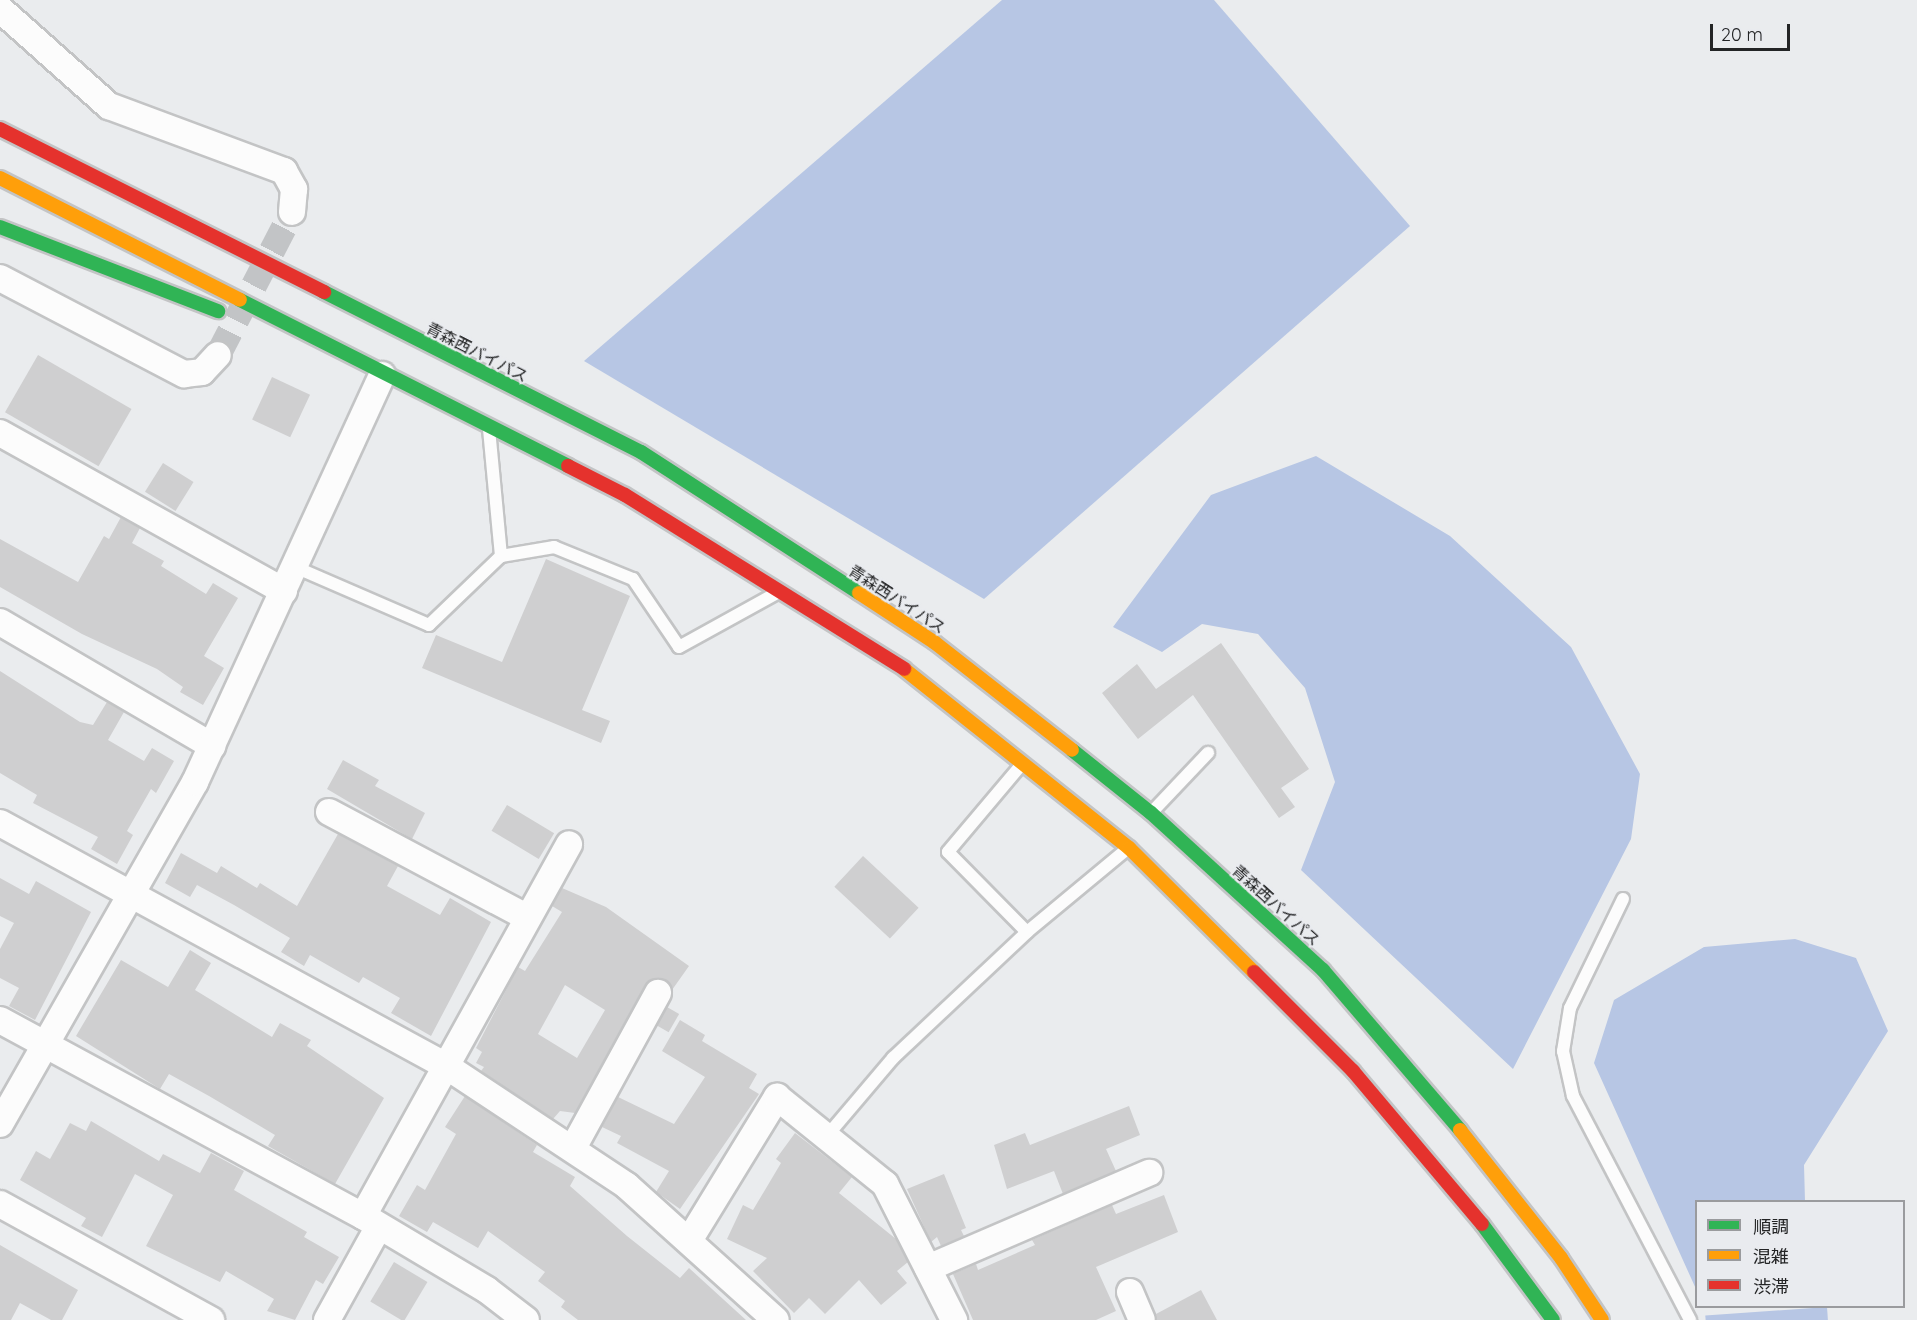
<!DOCTYPE html>
<meta charset="utf-8">
<style>
body{margin:0}
#map{position:relative;width:1917px;height:1320px;overflow:hidden;background:#eaecee;font-family:Quicksand,"Noto Sans JP",sans-serif}
div>[style]{position:absolute}
[style*='--x']{left:calc(var(--x)*1px);top:calc(var(--y)*1px);width:calc(var(--w)*1px);rotate:calc(var(--a)*1deg)}
.forest>*{inset:0;background:#b7c6e4;transform-origin:0 0}
.building>*{inset:0;background:#cfcfd0;transform-origin:0 0}
.street-tunnel>*{height:26px;margin-top:-13px;transform-origin:0;background:repeating-linear-gradient(90deg,#c2c4c6 0 26px,transparent 0 39px)}
.roads{filter:drop-shadow(2px 0 #c3c4c5) drop-shadow(-2px 0 #c3c4c5) drop-shadow(0 2px #c3c4c5) drop-shadow(0 -2px #c3c4c5)}
.lane>*{height:12px;margin:-6px;padding:0 6px;transform-origin:6px;border-radius:6px;background:#fcfcfc}
.street>*{height:26px;margin:-13px;padding:0 13px;transform-origin:13px;border-radius:13px;background:#fcfcfc}
.fast>*{height:14px;margin:-7px;padding:0 7px;transform-origin:7px;border-radius:7px;background:#30b455}
.slow>*{height:14px;margin:-7px;padding:0 7px;transform-origin:7px;border-radius:7px;background:#ff9f0a}
.jam>*{height:14px;margin:-7px;padding:0 7px;transform-origin:7px;border-radius:7px;background:#e5322d}
span{translate:-50% -50%;white-space:nowrap;text-align:center;line-height:1.15;-webkit-text-stroke:4.5px #e9ebef;paint-order:stroke}
.street-label{font-size:16px;color:#232425}
.legend{position:absolute;left:1695px;top:1200px;width:210px;height:108px;box-sizing:border-box;background:#e9ebef;border:2px solid #9a9b9e;margin:0;padding:8px 10px;list-style:none;font-size:18px;color:#232425}
.legend li{display:flex;align-items:center;gap:12px;height:30px}
.legend b{width:30px;border:2px solid #9a9b9e}
.scale{position:absolute;left:1710px;top:24px;width:80px;height:27px;box-sizing:border-box;border:3px solid #232425;border-top:0;padding-left:8px;font-size:18px;line-height:21px;white-space:nowrap;color:#232425;-webkit-text-stroke:4px #e9ebef;paint-order:stroke}
</style>
<div id="map">
<div class="forest">
<div style="clip-path:polygon(1002px 0,1214px 0,1410px 226px,984px 599px,584px 361px)"></div>
<div style="clip-path:polygon(1316px 456px,1450px 536px,1571px 647px,1640px 774px,1631px 839px,1513px 1069px,1301px 870px,1335px 782px,1305px 688px,1258px 634px,1202px 624px,1162px 652px,1113px 627px,1211px 495px)"></div>
<div style="clip-path:polygon(1795px 939px,1856px 958px,1888px 1031px,1804px 1165px,1805px 1201px,1696px 1202px,1696px 1289px,1594px 1063px,1614px 1000px,1704px 947px)"></div>
<div style="left:1827px;top:1307px;width:13px;height:122px;rotate:86deg"></div>
</div>
<div class="building">
<div style="left:38px;top:355px;width:108px;height:66px;rotate:30deg"></div>
<div style="left:272px;top:377px;width:42px;height:47px;rotate:25deg"></div>
<div style="left:163px;top:463px;width:36px;height:34px;rotate:32deg"></div>
<div style="clip-path:polygon(121px 517px,140px 528px,132px 543px,164px 561px,161px 566px,206px 594px,213px 583px,238px 598px,204px 656px,224px 668px,203px 705px,180px 692px,183px 687px,157px 669px,82px 634px,0 587px,0 539px,78px 582px,104px 536px,109px 539px)"></div>
<div style="clip-path:polygon(546px 559px,630px 596px,582px 710px,610px 721px,601px 743px,422px 668px,436px 635px,502px 662px)"></div>
<div style="clip-path:polygon(1221px 643px,1309px 769px,1281px 788px,1295px 807px,1279px 818px,1193px 695px,1138px 739px,1102px 693px,1137px 664px,1156px 689px)"></div>
<div style="clip-path:polygon(0 671px,80px 722px,93px 725px,107px 702px,124px 712px,108px 740px,144px 761px,152px 748px,174px 761px,156px 793px,151px 789px,127px 831px,133px 835px,117px 864px,91px 849px,98px 837px,33px 803px,37px 795px,0 773px)"></div>
<div style="clip-path:polygon(343px 760px,379px 780px,375px 786px,425px 813px,412px 839px,327px 789px)"></div>
<div style="left:507px;top:805px;width:55px;height:30px;rotate:31deg"></div>
<div style="clip-path:polygon(338px 834px,398px 866px,387px 886px,440px 915px,450px 898px,491px 922px,431px 1036px,391px 1013px,400px 998px,363px 977px,359px 983px,310px 955px,304px 966px,281px 952px,290px 938px,234px 905px,197px 885px,190px 897px,165px 883px,181px 853px,217px 873px,221px 866px,257px 888px,260px 883px,297px 906px)"></div>
<div style="left:863px;top:856px;width:76px;height:42px;rotate:43deg"></div>
<div style="clip-path:polygon(0 878px,29px 894px,36px 881px,91px 912px,35px 1020px,9px 1006px,19px 988px,0 978px,0 949px,14px 923px,0 916px)"></div>
<div style="clip-path:polygon(evenodd,562px 888px,606px 907px,689px 966px,672px 990px,658px 978px,645px 985px,575px 1113px,560px 1111px,553px 1119px,481px 1071px,484px 1067px,476px 1063px,482px 1052px,476px 1048px,518px 967px,525px 971px,562px 912px,552px 906px,562px 888px,565px 985px,605px 1010px,577px 1058px,538px 1034px,565px 985px)"></div>
<div style="clip-path:polygon(190px 950px,211px 963px,195px 990px,272px 1037px,280px 1023px,311px 1040px,307px 1046px,384px 1098px,335px 1184px,268px 1146px,275px 1135px,209px 1096px,169px 1074px,160px 1089px,76px 1036px,121px 960px,168px 987px)"></div>
<div style="left:667px;top:1007px;width:14px;height:21px;rotate:30deg"></div>
<div style="clip-path:polygon(680px 1020px,705px 1035px,702px 1041px,757px 1074px,749px 1088px,759px 1094px,680px 1209px,656px 1192px,669px 1171px,617px 1143px,621px 1136px,602px 1127px,618px 1097px,674px 1124px,705px 1077px,662px 1051px)"></div>
<div style="clip-path:polygon(465px 1096px,537px 1145px,533px 1152px,575px 1177px,570px 1186px,627px 1236px,680px 1278px,689px 1268px,746px 1320px,578px 1320px,561px 1307px,565px 1301px,538px 1281px,545px 1272px,488px 1231px,478px 1248px,433px 1222px,427px 1232px,399px 1216px,417px 1185px,425px 1190px,456px 1134px,445px 1127px)"></div>
<div style="clip-path:polygon(1129px 1106px,1140px 1135px,1106px 1149px,1116px 1171px,1063px 1194px,1054px 1171px,1007px 1189px,994px 1145px,1025px 1133px,1030px 1145px)"></div>
<div style="clip-path:polygon(91px 1121px,159px 1161px,163px 1154px,200px 1173px,211px 1153px,244px 1171px,234px 1190px,307px 1232px,304px 1237px,339px 1257px,323px 1284px,316px 1280px,295px 1320px,267px 1311px,274px 1299px,226px 1271px,220px 1282px,146px 1246px,173px 1195px,135px 1174px,102px 1237px,81px 1226px,86px 1218px,20px 1180px,36px 1151px,50px 1159px,70px 1123px,86px 1131px)"></div>
<div style="clip-path:polygon(795px 1133px,852px 1177px,839px 1193px,896px 1239px,908px 1262px,897px 1271px,907px 1283px,881px 1305px,859px 1280px,825px 1314px,809px 1298px,794px 1313px,753px 1271px,767px 1258px,727px 1239px,743px 1205px,753px 1210px,781px 1163px,776px 1159px)"></div>
<div style="clip-path:polygon(944px 1174px,966px 1228px,961px 1230px,964px 1236px,941px 1246px,937px 1237px,931px 1242px,907px 1189px)"></div>
<div style="clip-path:polygon(1164px 1195px,1178px 1232px,1096px 1267px,1116px 1311px,1096px 1320px,973px 1320px,953px 1274px,976px 1264px,978px 1270px,1035px 1245px,1032px 1240px,1112px 1205px,1116px 1214px)"></div>
<div style="clip-path:polygon(0 1245px,78px 1290px,62px 1320px,51px 1320px,20px 1303px,11px 1320px,0 1320px)"></div>
<div style="left:394px;top:1262px;width:39px;height:46px;rotate:31deg"></div>
<div style="clip-path:polygon(1201px 1290px,1217px 1320px,1157px 1320px,1156px 1314px)"></div>
</div>
<div class="street-tunnel">
<div style="--x:218;--y:355;--w:161;--a:-62.6"></div>
</div>
<div class="roads">
<div class="lane">
<div style="--x:489;--y:429;--w:128;--a:84.6"></div>
<div style="--x:501;--y:556;--w:54;--a:-9.6"></div>
<div style="--x:554;--y:547;--w:85;--a:22.1"></div>
<div style="--x:633;--y:579;--w:82;--a:55.9"></div>
<div style="--x:679;--y:647;--w:112;--a:-28.9"></div>
<div style="--x:295;--y:567;--w:146;--a:23.4"></div>
<div style="--x:429;--y:625;--w:100;--a:-43.8"></div>
<div style="--x:1022;--y:764;--w:115;--a:130.1"></div>
<div style="--x:948;--y:852;--w:112;--a:45.4"></div>
<div style="--x:1151;--y:813;--w:83;--a:-46.5"></div>
<div style="--x:1623;--y:899;--w:121;--a:115.9"></div>
<div style="--x:1570;--y:1008;--w:44;--a:99.2"></div>
<div style="--x:1563;--y:1051;--w:46;--a:77.5"></div>
<div style="--x:1573;--y:1096;--w:253;--a:62.4"></div>
<div style="--x:826;--y:1137;--w:104;--a:-49.7"></div>
<div style="--x:893;--y:1058;--w:184;--a:-43.2"></div>
<div style="--x:1027;--y:932;--w:131;--a:-39.7"></div>
</div>
<div class="street">
<div style="--x:0;--y:9;--w:146;--a:41.7"></div>
<div style="--x:109;--y:106;--w:187;--a:20.4"></div>
<div style="--x:284;--y:171;--w:21;--a:61"></div>
<div style="--x:294;--y:189;--w:23;--a:95"></div>
<div style="--x:0;--y:278;--w:208;--a:27.6"></div>
<div style="--x:184;--y:374;--w:18;--a:-6"></div>
<div style="--x:202;--y:372;--w:23;--a:-47"></div>
<div style="--x:0;--y:433;--w:325;--a:29.1"></div>
<div style="--x:0;--y:622;--w:246;--a:30.3"></div>
<div style="--x:329;--y:812;--w:225;--a:28"></div>
<div style="--x:0;--y:823;--w:508;--a:28.58"></div>
<div style="--x:446;--y:1066;--w:217;--a:33.5"></div>
<div style="--x:627;--y:1186;--w:200;--a:42"></div>
<div style="--x:0;--y:1020;--w:413;--a:28.4"></div>
<div style="--x:363;--y:1216;--w:144;--a:30.8"></div>
<div style="--x:487;--y:1290;--w:49;--a:37.6"></div>
<div style="--x:0;--y:1124;--w:394;--a:-60.3"></div>
<div style="--x:195;--y:782;--w:448;--a:-65.3"></div>
<div style="--x:573;--y:1148;--w:177;--a:-61.3"></div>
<div style="--x:0;--y:1204;--w:241;--a:28.8"></div>
<div style="--x:363;--y:1216;--w:425;--a:-61"></div>
<div style="--x:690;--y:1239;--w:167;--a:-58.5"></div>
<div style="--x:777;--y:1097;--w:139;--a:38.9"></div>
<div style="--x:885;--y:1184;--w:153;--a:63.1"></div>
<div style="--x:928;--y:1268;--w:241;--a:-23.3"></div>
<div style="--x:1130;--y:1292;--w:30;--a:67"></div>
<div style="--x:327;--y:1320;--w:107;--a:-61"></div>
</div>
<div class="fast">
<div style="--x:0;--y:227;--w:234;--a:21.1"></div>
<div style="--x:324;--y:292;--w:355;--a:26.8"></div>
<div style="--x:641;--y:452;--w:260;--a:32.9"></div>
<div style="--x:240;--y:300;--w:368;--a:26.8"></div>
<div style="--x:1072;--y:750;--w:101;--a:38.6"></div>
<div style="--x:1151;--y:813;--w:233;--a:42.4"></div>
<div style="--x:1323;--y:970;--w:211;--a:49.4"></div>
<div style="--x:1482;--y:1224;--w:119;--a:53.5"></div>
</div>
<div class="slow">
<div style="--x:0;--y:178;--w:269;--a:26.9"></div>
<div style="--x:859;--y:593;--w:90;--a:33.2"></div>
<div style="--x:934;--y:642;--w:175;--a:38"></div>
<div style="--x:904;--y:669;--w:288;--a:38.5"></div>
<div style="--x:1129;--y:848;--w:176;--a:44.8"></div>
<div style="--x:1460;--y:1130;--w:163;--a:51.7"></div>
<div style="--x:1561;--y:1258;--w:74;--a:56.5"></div>
</div>
<div class="jam">
<div style="--x:0;--y:129;--w:363;--a:26.7"></div>
<div style="--x:568;--y:466;--w:64;--a:27"></div>
<div style="--x:625;--y:495;--w:329;--a:31.9"></div>
<div style="--x:1254;--y:972;--w:140;--a:45"></div>
<div style="--x:1353;--y:1071;--w:200;--a:49.9"></div>
</div>
</div>
<div class="street-label">
<span style="left:477px;top:352px;rotate:27deg">青森西バイパス</span>
<span style="left:897px;top:599px;rotate:33deg">青森西バイパス</span>
<span style="left:1276px;top:905px;rotate:42deg">青森西バイパス</span>
</div>
<ul class="legend">
<li><b style="height:8px;background:#30b455"></b>順調</li>
<li><b style="height:8px;background:#ff9f0a"></b>混雑</li>
<li><b style="height:8px;background:#e5322d"></b>渋滞</li>
</ul>
<div class="scale">20 m</div>
</div>
